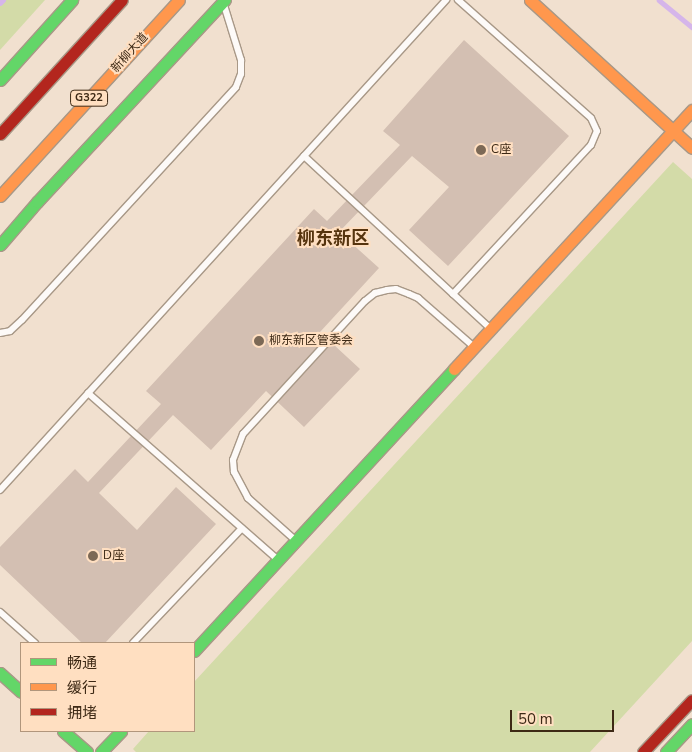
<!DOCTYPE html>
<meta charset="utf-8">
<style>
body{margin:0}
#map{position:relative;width:692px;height:752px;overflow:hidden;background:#f1e0cf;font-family:"Nunito Sans","Noto Sans SC",sans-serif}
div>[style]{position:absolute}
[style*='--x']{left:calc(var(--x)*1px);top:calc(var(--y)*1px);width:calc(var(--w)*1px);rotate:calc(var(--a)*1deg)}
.green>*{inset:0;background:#d3dba8}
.stream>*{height:4.5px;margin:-2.25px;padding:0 2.25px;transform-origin:2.25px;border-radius:2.25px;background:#d5b5ea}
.building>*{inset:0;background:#d3bfb2}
.roads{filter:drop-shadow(1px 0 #a89887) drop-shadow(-1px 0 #a89887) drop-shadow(0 1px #a89887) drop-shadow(0 -1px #a89887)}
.lane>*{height:6px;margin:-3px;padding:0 3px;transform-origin:3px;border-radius:3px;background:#fdfaf8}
.fast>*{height:11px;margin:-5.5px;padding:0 5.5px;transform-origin:5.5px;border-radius:5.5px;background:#63d668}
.slow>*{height:11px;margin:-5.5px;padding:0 5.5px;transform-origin:5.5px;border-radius:5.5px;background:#ff974d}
.jam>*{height:11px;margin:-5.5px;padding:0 5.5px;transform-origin:5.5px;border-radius:5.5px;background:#b3261e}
.dots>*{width:14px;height:14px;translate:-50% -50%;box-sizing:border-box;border:2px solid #ffdfc1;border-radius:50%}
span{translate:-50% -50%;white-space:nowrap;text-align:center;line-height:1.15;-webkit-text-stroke:4px #ffdfc1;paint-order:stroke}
.shield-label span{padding:1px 4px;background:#ffdfc1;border:1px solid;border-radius:4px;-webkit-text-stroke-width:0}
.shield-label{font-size:11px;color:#3d2915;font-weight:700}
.street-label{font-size:12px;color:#3d2915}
.poi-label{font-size:12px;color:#3d2915}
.left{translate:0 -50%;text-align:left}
.district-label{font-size:18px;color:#56340e;font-weight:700}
.legend{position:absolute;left:20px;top:642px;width:175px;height:90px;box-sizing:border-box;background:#ffdfc1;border:1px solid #b1967c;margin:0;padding:6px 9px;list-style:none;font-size:15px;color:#3d2915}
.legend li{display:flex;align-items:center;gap:10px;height:25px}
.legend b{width:25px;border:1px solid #b1967c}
.scale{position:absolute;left:510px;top:710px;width:104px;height:22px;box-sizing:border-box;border:2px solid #3d2915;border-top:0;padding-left:6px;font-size:15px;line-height:18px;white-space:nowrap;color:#3d2915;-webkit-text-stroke:4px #ffdfc1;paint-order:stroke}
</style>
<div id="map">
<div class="green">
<div style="clip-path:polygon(0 0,45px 0,0 50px)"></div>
<div style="clip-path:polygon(673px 162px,692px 179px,692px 641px,590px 752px,136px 752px,133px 749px,149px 731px,194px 731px,194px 682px)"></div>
</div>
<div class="stream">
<div style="--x:659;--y:0;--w:43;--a:39.3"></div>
<div style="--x:0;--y:3;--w:4;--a:-45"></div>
</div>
<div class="building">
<div style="clip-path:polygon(464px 40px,569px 136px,448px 266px,409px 230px,449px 187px,412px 156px,339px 232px,379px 268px,320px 332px,360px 369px,304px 427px,266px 391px,211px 450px,173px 415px,99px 493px,137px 530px,176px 487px,216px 524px,105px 643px,82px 643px,0 565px,0 547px,75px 469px,88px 482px,161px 404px,146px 391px,314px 209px,327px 221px,400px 145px,383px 131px)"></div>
</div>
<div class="roads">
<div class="lane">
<div style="--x:304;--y:156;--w:253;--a:42.8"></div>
<div style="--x:453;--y:294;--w:203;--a:-47.2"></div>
<div style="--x:591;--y:145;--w:15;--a:-67"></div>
<div style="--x:597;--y:131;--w:14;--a:-115"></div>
<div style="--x:591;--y:118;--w:178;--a:-138.4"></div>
<div style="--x:0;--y:333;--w:10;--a:-11"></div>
<div style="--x:10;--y:331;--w:16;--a:-43"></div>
<div style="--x:22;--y:320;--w:316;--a:-47.4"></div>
<div style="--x:236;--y:87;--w:14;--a:-69"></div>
<div style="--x:241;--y:74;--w:14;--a:-90"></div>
<div style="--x:241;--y:60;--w:58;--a:-107.2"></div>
<div style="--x:88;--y:393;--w:252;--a:41.3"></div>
<div style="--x:0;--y:490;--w:663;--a:-47.69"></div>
<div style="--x:294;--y:539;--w:62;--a:-138.3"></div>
<div style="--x:248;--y:498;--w:30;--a:-118"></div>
<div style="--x:234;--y:472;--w:12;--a:-95"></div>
<div style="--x:233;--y:460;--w:28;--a:-69"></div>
<div style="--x:243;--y:434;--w:180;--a:-47.5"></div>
<div style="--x:365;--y:301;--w:13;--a:-39"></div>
<div style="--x:375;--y:293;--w:12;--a:-14"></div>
<div style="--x:387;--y:290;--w:9;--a:-6"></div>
<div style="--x:396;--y:289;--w:14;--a:21"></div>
<div style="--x:409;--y:294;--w:10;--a:24"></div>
<div style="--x:418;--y:298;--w:73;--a:41.1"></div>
<div style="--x:0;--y:612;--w:47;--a:41.5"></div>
<div style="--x:133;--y:643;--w:158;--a:-46.5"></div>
</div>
<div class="fast">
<div style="--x:0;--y:80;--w:108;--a:-48"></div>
<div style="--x:0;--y:245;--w:57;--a:-49.3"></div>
<div style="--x:37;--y:202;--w:276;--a:-47.1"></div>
<div style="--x:194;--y:651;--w:384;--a:-47.3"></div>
<div style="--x:0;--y:673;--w:28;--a:42"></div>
<div style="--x:63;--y:731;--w:32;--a:41"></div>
<div style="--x:101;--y:752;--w:29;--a:-46"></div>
<div style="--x:666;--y:752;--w:38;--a:-47"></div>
</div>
<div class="slow">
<div style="--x:530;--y:0;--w:219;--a:42.4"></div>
<div style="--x:0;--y:196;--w:265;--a:-47.6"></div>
<div style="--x:454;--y:369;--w:352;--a:-47.4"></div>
</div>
<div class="jam">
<div style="--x:0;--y:134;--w:181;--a:-47.7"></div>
<div style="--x:643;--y:752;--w:71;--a:-46.7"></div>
</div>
</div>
<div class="dots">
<div style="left:481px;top:150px;background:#7c6956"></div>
<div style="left:259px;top:341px;background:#7c6956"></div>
<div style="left:93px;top:556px;background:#7c6956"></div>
</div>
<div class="shield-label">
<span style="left:89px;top:98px">G322</span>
</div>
<div class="street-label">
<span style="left:130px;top:53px;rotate:-48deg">新柳大道</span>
</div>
<div class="poi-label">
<span class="left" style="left:491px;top:150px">C座</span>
<span class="left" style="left:269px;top:341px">柳东新区管委会</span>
<span class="left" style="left:103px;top:556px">D座</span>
</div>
<div class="district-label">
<span style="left:333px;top:238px">柳东新区</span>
</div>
<ul class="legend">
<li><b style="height:6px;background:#63d668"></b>畅通</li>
<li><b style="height:6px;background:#ff974d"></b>缓行</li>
<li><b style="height:6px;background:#b3261e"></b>拥堵</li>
</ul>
<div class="scale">50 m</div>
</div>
